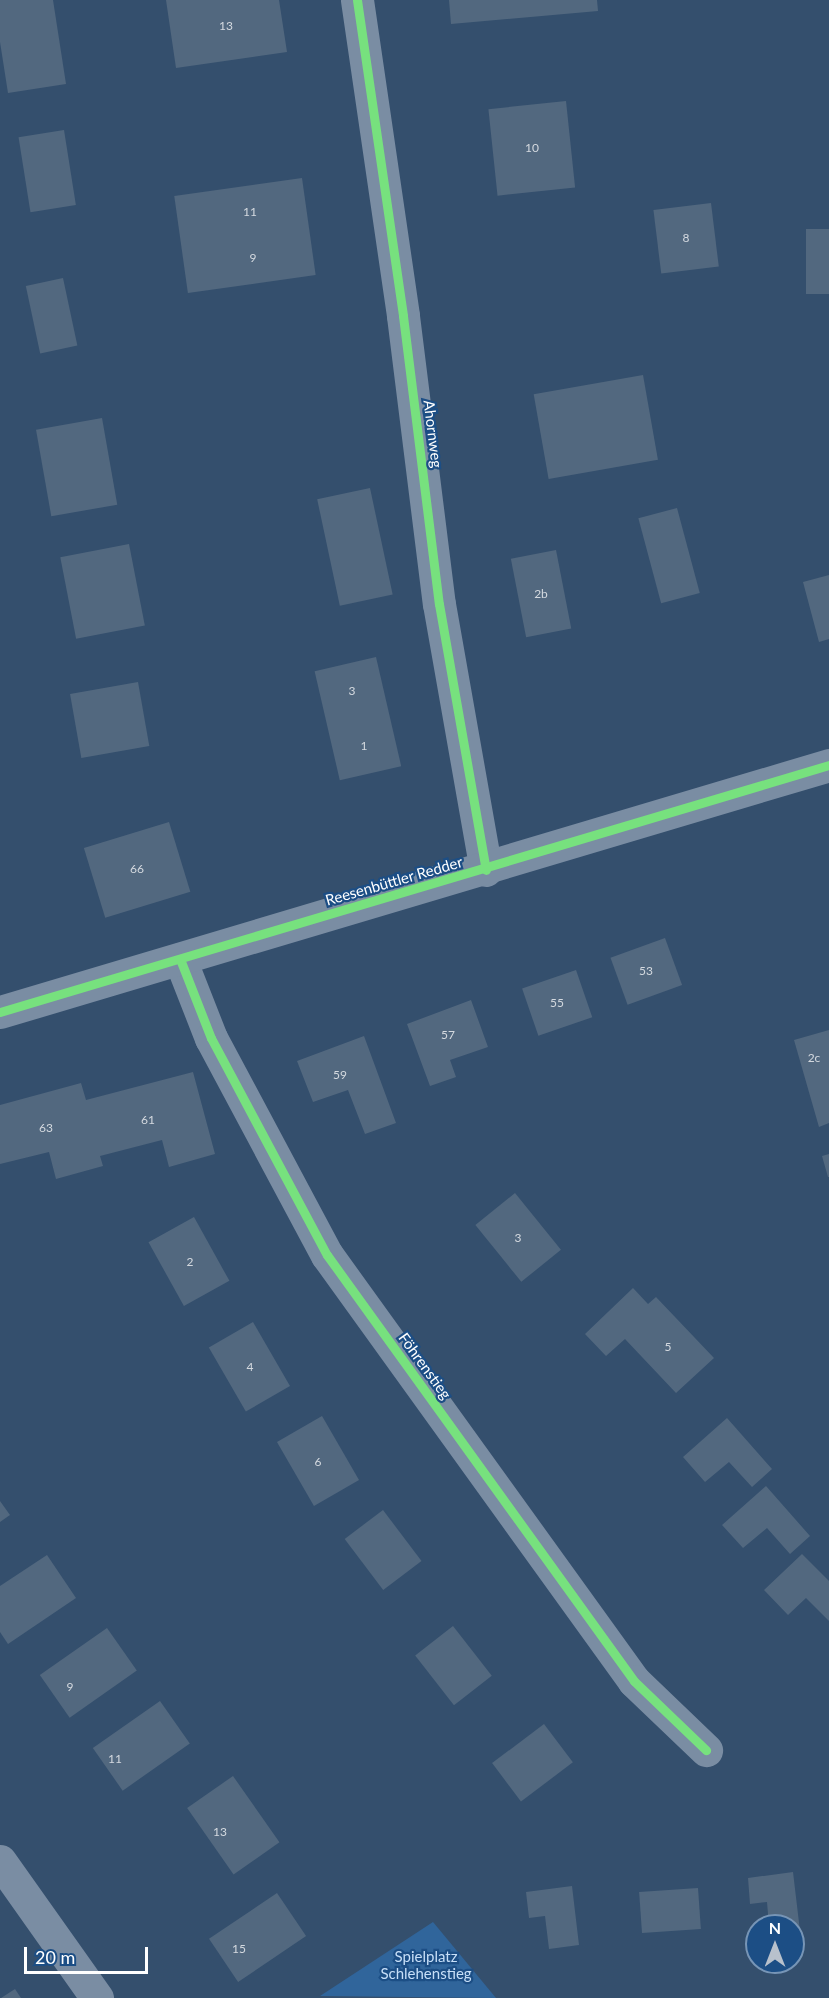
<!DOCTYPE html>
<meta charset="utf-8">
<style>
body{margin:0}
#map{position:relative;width:829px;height:1998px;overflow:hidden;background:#344f6d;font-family:Lato,sans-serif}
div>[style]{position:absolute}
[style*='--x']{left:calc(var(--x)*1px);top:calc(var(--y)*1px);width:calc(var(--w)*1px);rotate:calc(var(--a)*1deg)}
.green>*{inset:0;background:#30659b}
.building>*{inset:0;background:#52687f;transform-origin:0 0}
.minor>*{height:33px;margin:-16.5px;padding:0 16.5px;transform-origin:16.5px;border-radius:16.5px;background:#7a8da3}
.cycleway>*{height:9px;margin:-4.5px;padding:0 4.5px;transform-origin:4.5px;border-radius:4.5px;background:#77e17e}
span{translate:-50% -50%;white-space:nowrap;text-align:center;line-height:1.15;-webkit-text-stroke:4.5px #1c4e85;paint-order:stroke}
.number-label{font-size:12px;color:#d4d9df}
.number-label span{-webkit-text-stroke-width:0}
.street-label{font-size:15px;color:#fff}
.park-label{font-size:15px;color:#c7dff8}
.north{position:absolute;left:745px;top:1914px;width:60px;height:60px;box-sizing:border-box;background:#1c4e85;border:2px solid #7795b6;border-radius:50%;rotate:0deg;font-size:16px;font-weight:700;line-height:24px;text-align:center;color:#fff}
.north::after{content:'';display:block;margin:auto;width:21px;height:27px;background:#b8c1cc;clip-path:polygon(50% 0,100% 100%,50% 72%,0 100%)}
.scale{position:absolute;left:24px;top:1947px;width:124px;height:27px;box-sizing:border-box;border:3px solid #fff;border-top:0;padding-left:8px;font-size:18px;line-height:21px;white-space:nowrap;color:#fff;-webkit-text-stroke:4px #1c4e85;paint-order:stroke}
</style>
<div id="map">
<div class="green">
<div style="clip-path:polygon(433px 1922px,496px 1998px,320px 1996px)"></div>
</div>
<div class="building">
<div style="clip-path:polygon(0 0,53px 0,66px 84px,8px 93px,0 42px)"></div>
<div style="clip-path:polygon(166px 0,279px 0,287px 52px,176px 68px)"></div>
<div style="clip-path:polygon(449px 0,597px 0,598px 11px,451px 24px)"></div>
<div style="left:566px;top:101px;width:87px;height:78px;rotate:84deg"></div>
<div style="left:64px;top:130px;width:76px;height:46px;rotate:81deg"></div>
<div style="left:302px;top:178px;width:98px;height:129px;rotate:82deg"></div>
<div style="left:711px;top:203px;width:64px;height:58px;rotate:83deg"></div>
<div style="left:806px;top:229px;width:23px;height:65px"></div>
<div style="left:63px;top:278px;width:69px;height:38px;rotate:78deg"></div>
<div style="left:643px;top:375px;width:86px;height:111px;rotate:80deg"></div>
<div style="left:102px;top:418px;width:88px;height:67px;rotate:80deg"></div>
<div style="left:370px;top:488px;width:109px;height:54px;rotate:78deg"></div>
<div style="left:677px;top:508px;width:88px;height:40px;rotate:75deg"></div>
<div style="left:129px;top:544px;width:83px;height:70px;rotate:79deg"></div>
<div style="left:556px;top:550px;width:80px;height:46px;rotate:79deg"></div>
<div style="clip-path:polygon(829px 575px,829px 639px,819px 642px,803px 582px)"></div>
<div style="left:376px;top:657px;width:112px;height:63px;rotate:77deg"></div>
<div style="left:138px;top:682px;width:65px;height:69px;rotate:80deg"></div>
<div style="left:169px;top:822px;width:73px;height:89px;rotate:73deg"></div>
<div style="left:665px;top:938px;width:50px;height:58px;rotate:70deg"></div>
<div style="left:576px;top:970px;width:50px;height:57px;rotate:71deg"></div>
<div style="clip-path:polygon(471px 1000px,488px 1047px,450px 1060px,456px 1077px,430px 1086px,407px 1024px)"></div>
<div style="clip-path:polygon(829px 1030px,829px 1123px,819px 1127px,794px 1040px)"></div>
<div style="clip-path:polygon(364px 1036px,396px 1123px,365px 1134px,348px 1090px,313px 1102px,297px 1061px)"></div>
<div style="clip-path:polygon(193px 1072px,215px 1154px,169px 1167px,162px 1140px,100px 1156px,103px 1166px,56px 1179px,49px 1152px,0 1164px,0 1105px,81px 1083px,86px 1100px)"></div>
<div style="clip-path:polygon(829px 1154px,829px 1177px,828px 1177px,822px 1156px)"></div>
<div style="left:515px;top:1193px;width:73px;height:51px;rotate:51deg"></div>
<div style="left:194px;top:1217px;width:73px;height:52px;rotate:61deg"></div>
<div style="clip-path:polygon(633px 1288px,648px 1304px,656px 1297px,714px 1358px,676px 1393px,625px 1339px,606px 1356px,585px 1334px)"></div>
<div style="left:253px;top:1322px;width:74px;height:51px;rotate:60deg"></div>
<div style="left:322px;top:1416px;width:74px;height:52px;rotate:60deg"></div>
<div style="clip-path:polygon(727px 1418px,772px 1469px,752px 1487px,729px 1462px,705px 1482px,683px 1457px)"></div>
<div style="clip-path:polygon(766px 1486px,810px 1536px,790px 1554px,767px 1528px,743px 1548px,722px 1525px)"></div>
<div style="clip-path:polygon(0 1501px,10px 1515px,0 1522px)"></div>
<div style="left:383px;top:1510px;width:64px;height:48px;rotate:53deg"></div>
<div style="clip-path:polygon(802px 1554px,829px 1581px,829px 1621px,806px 1598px,788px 1615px,764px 1590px)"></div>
<div style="clip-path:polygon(47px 1555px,76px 1598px,8px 1644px,0 1632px,0 1586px)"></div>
<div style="left:453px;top:1626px;width:63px;height:48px;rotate:52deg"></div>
<div style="left:107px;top:1628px;width:52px;height:82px;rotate:55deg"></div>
<div style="left:160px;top:1701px;width:52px;height:82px;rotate:55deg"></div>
<div style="left:544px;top:1724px;width:48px;height:65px;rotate:53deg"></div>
<div style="left:233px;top:1776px;width:81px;height:56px;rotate:55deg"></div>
<div style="clip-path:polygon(793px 1872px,800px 1931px,793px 1932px,793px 1926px,769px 1926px,767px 1902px,750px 1904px,748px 1878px)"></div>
<div style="clip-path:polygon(572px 1886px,579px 1945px,549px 1949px,545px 1916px,529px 1918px,526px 1892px)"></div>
<div style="left:698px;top:1888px;width:41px;height:59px;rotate:86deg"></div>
<div style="left:277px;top:1893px;width:52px;height:82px;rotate:56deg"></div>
<div style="clip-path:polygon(15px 1989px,21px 1998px,1px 1998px)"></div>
</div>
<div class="minor">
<div style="--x:357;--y:0;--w:319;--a:81.7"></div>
<div style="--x:403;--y:316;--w:290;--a:82.9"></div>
<div style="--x:439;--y:604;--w:270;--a:80"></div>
<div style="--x:180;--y:959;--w:85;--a:68.6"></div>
<div style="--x:211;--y:1038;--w:246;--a:61.9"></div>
<div style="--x:327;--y:1255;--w:525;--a:54.22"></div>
<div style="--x:634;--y:1681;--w:100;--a:43.8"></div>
<div style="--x:0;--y:1012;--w:865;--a:-16.59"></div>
<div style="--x:0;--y:1861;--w:168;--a:54.7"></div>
</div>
<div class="cycleway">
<div style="--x:357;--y:0;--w:319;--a:81.7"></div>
<div style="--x:403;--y:316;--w:290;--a:82.9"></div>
<div style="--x:439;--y:604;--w:270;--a:80"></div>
<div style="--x:180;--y:959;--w:85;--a:68.6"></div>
<div style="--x:211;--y:1038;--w:246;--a:61.9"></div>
<div style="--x:327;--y:1255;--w:525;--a:54.22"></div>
<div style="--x:634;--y:1681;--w:100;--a:43.8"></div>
<div style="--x:0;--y:1012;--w:865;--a:-16.59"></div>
</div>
<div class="number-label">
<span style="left:226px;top:26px">13</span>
<span style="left:532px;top:148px">10</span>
<span style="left:250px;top:212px">11</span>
<span style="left:686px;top:238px">8</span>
<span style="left:253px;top:258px">9</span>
<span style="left:541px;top:594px">2b</span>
<span style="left:352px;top:691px">3</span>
<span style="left:364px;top:746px">1</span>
<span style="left:137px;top:869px">66</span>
<span style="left:646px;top:971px">53</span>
<span style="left:557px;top:1003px">55</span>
<span style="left:448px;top:1035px">57</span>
<span style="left:814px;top:1058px">2c</span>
<span style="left:340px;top:1075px">59</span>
<span style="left:148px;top:1120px">61</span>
<span style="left:46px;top:1128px">63</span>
<span style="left:518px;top:1238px">3</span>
<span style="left:190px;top:1262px">2</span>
<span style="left:668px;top:1347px">5</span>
<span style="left:250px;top:1367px">4</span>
<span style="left:318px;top:1462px">6</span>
<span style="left:70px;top:1687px">9</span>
<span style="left:115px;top:1759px">11</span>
<span style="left:220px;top:1832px">13</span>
<span style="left:239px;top:1949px">15</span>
</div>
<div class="street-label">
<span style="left:433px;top:434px;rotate:83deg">Ahornweg</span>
<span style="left:394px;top:881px;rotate:-16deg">Reesenbüttler Redder</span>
<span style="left:425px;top:1366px;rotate:54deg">Föhrenstieg</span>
</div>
<div class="park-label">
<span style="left:426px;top:1965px">Spielplatz<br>Schlehenstieg</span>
</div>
<div class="north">N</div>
<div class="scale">20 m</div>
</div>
